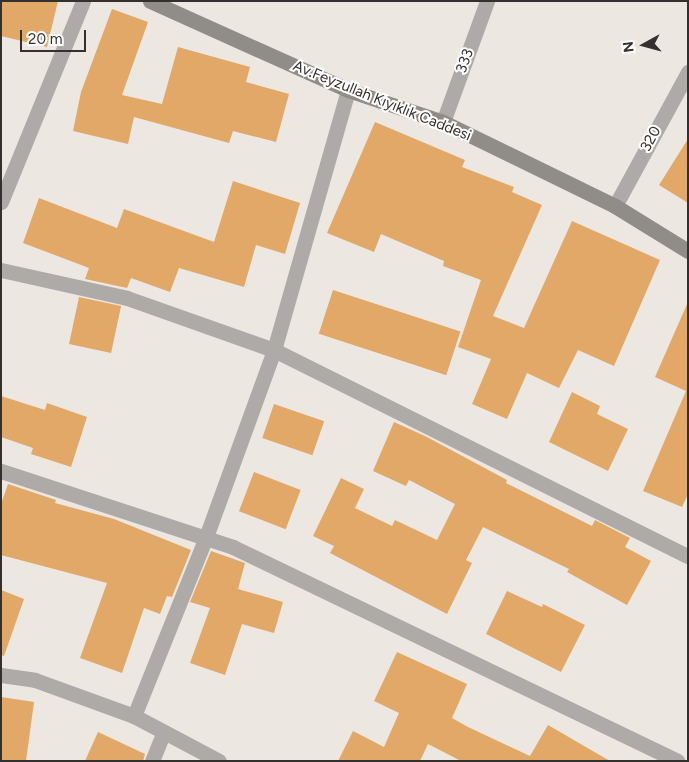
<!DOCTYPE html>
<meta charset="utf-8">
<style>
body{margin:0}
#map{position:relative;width:689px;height:762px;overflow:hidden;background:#ede7e1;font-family:Figtree,sans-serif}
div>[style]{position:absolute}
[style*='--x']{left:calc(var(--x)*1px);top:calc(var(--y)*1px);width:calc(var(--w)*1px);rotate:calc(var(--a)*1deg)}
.building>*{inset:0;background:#e1a867;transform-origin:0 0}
.street>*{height:15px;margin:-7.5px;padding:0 7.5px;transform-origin:7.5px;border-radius:7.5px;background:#adaaa7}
.secondary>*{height:15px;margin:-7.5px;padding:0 7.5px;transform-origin:7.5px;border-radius:7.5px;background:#908c88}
span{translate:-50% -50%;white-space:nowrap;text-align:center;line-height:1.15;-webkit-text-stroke:4px #fff;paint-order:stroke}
.street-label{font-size:15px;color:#33302e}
.frame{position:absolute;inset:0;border:2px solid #33302e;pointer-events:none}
.north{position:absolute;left:619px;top:20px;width:50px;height:50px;-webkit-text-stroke:4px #fff;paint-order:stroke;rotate:263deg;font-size:14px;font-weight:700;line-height:20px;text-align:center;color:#33302e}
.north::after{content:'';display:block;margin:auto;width:18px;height:22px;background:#33302e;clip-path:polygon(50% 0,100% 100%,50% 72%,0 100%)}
.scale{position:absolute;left:20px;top:30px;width:66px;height:22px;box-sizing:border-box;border:2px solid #33302e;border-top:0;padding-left:6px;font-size:15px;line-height:18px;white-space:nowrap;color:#33302e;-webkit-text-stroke:4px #fff;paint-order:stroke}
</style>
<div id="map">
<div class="building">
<div style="clip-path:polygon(1px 1px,58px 1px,47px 47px,1px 36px)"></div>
<div style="clip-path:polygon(112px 9px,148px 22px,122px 95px,162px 104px,178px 47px,250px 67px,246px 82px,289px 94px,276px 142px,233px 131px,229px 143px,134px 117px,128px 144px,73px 131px,81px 92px)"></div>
<div style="clip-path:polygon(375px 122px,465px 160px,462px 167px,514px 187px,512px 192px,542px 205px,493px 316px,524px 328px,572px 221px,660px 260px,614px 366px,578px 350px,559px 388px,527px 373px,507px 419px,472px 404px,491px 359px,458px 347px,481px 280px,443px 266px,444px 261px,381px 234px,374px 252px,327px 233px)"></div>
<div style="clip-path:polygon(688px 139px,688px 203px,659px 185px)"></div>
<div style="clip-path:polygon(233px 181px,300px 203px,285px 254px,256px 245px,244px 287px,179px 268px,170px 292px,131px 278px,127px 288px,85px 279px,89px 268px,23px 243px,39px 198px,117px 228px,124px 209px,214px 242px)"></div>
<div style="left:333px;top:290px;width:134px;height:46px;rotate:18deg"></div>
<div style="left:79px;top:297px;width:43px;height:48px;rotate:12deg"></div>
<div style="clip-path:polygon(688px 302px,688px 494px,682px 507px,643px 491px,686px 391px,655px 377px)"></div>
<div style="clip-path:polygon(572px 392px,600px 406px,597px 414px,628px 429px,608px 471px,549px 442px)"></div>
<div style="clip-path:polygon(1px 396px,45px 410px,47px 403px,87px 417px,71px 467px,31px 454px,33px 448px,1px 437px)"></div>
<div style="left:274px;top:404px;width:53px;height:36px;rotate:19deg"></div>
<div style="clip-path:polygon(394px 422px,427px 437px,507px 480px,506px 483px,592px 526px,595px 520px,630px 538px,625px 547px,651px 561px,627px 605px,567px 572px,569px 569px,483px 527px,466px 560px,472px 563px,447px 614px,330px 553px,334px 546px,313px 536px,341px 478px,364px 489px,355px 508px,392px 526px,395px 520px,437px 540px,455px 504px,409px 480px,406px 486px,373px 471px)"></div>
<div style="left:254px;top:472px;width:50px;height:42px;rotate:21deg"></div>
<div style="clip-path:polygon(8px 484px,56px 500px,55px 503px,114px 519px,191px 550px,172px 597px,167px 596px,160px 614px,144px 608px,122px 673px,80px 658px,107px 583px,1px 555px,1px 504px)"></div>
<div style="clip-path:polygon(211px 551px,245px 563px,238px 589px,283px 602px,274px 633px,242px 624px,225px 675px,190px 663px,210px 608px,190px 602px)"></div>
<div style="clip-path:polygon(1px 590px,24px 599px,4px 656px,1px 655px)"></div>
<div style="clip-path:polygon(507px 591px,542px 607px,543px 604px,585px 625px,561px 672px,486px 634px)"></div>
<div style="clip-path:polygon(397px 652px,467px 684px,452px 718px,468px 727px,530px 756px,548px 725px,610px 761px,461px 761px,428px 744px,420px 761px,338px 761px,353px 731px,384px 747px,399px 713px,374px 701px)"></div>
<div style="clip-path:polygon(1px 697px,34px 702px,26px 761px,1px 761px)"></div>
<div style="clip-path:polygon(98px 732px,145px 754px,143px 761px,85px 761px)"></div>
</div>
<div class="street">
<div style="--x:443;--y:122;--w:129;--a:-70"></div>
<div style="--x:1;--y:202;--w:217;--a:-67.8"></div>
<div style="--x:615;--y:206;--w:153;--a:-61.4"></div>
<div style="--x:1;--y:270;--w:129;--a:12.5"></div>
<div style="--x:127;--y:298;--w:156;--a:19.5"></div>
<div style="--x:274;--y:350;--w:462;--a:26.5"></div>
<div style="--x:1;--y:471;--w:244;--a:18.1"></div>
<div style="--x:233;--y:547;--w:493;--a:25.7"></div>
<div style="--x:1;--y:675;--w:34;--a:8"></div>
<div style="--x:35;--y:680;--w:105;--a:20"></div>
<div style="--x:134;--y:716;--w:96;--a:27.9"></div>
<div style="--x:134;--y:716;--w:193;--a:-68.1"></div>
<div style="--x:206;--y:537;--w:199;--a:-70"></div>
<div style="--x:274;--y:350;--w:270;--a:-74.1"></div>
<div style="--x:152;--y:761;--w:31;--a:-68"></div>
</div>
<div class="secondary">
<div style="--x:150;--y:1;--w:217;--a:24.2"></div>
<div style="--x:348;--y:90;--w:100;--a:18.6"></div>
<div style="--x:443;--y:122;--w:191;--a:26"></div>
<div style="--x:615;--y:206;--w:86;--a:31.7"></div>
</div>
<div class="street-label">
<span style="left:465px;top:61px;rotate:-70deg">333</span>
<span style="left:382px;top:101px;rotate:22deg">Av.Feyzullah Kıyıklık Caddesi</span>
<span style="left:651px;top:139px;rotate:-62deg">320</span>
</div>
<div class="frame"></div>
<div class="north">N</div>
<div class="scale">20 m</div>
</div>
